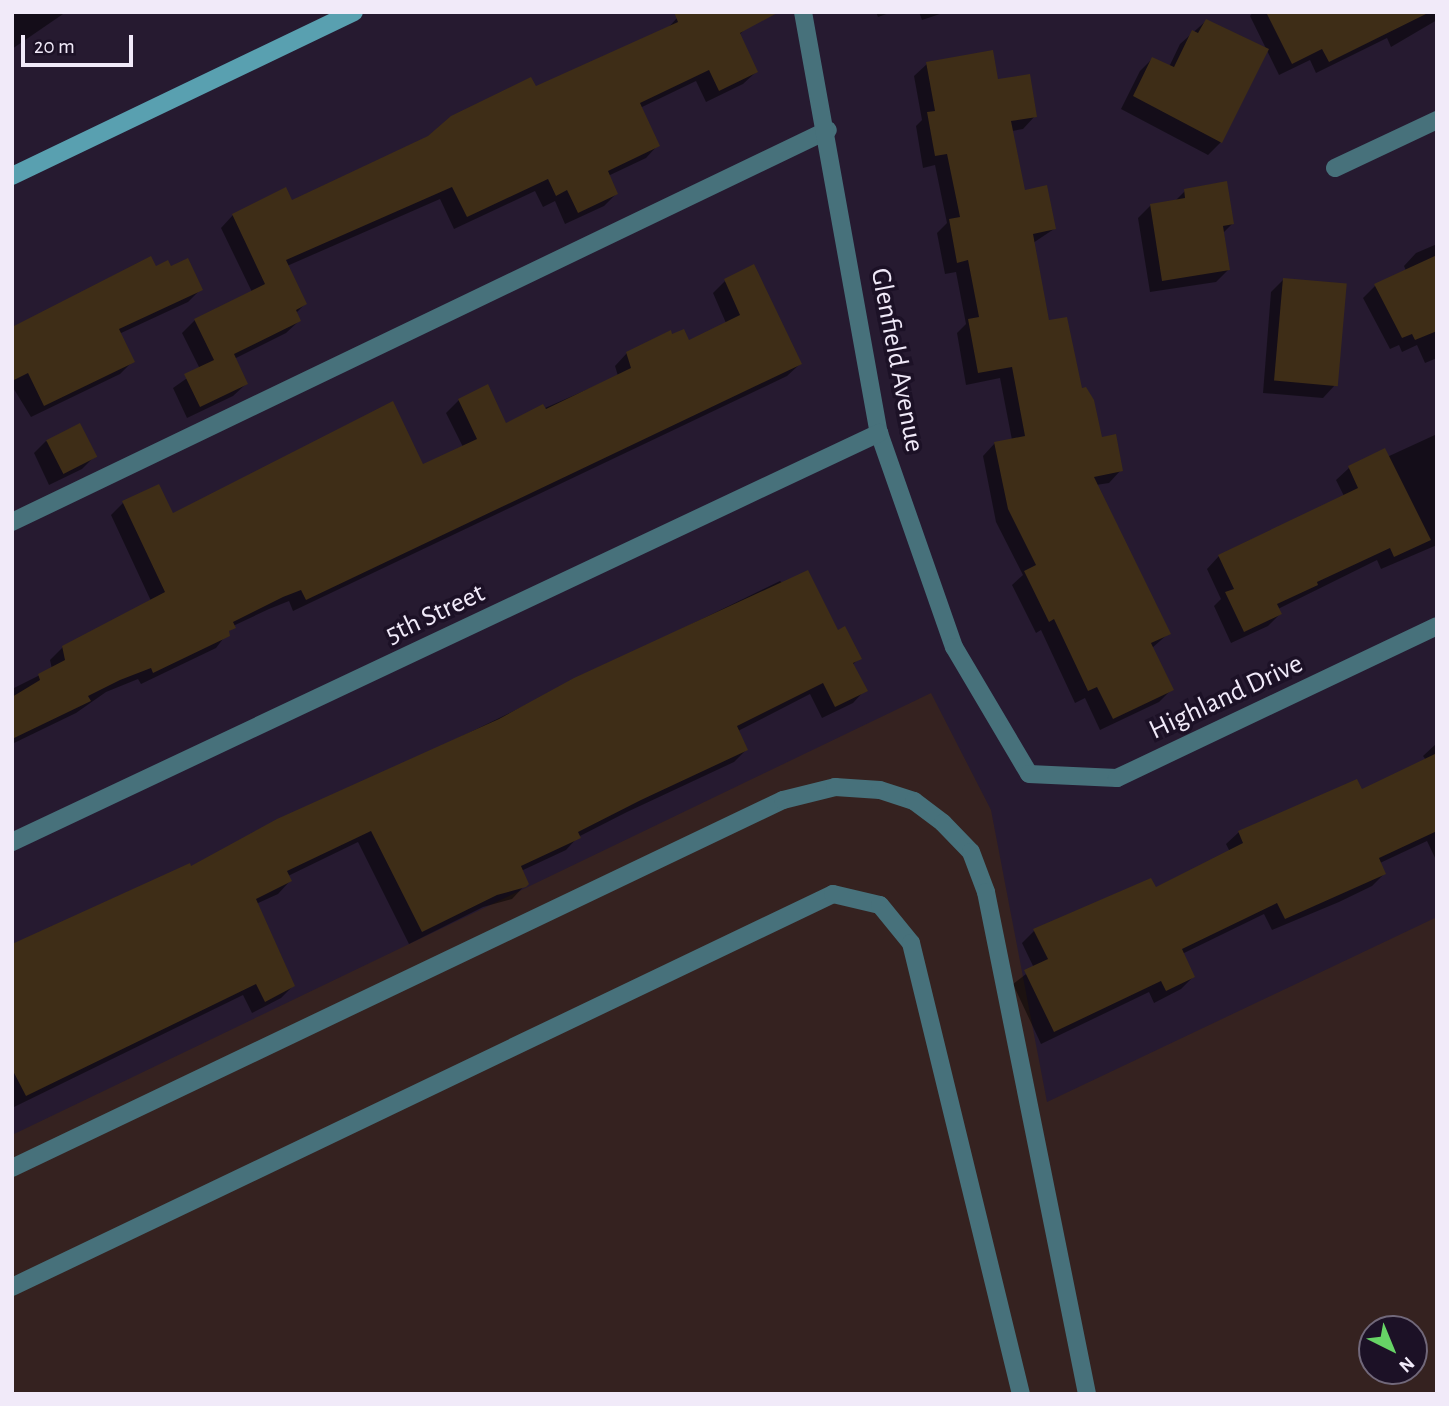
<!DOCTYPE html>
<style>
body{margin:0}
#map{position:relative;width:1449px;height:1406px;overflow:hidden;background:#261a30;font-family:"Alegreya Sans",sans-serif}
div>[style]{position:absolute}
[style*='--x']{left:calc(var(--x)*1px);top:calc(var(--y)*1px);width:calc(var(--w)*1px);rotate:calc(var(--a)*1deg)}
.industrial>*{inset:0;background:#352220}
.shadow>*{inset:0;background:#0007}
.building>*{inset:0;background:#3e2d17;transform-origin:0 0}
.lane>*{height:18px;margin:-9px;padding:0 9px;transform-origin:9px;border-radius:9px;background:#47717b}
.street>*{height:18px;margin:-9px;padding:0 9px;transform-origin:9px;border-radius:9px;background:#47717b}
.secondary>*{height:18px;margin:-9px;padding:0 9px;transform-origin:9px;border-radius:9px;background:#59a0b0}
span{translate:-50% -50%;white-space:nowrap;text-align:center;line-height:1.15;-webkit-text-stroke:7px #1c1126;paint-order:stroke}
.street-label{font-size:28px;color:#f1eaf9}
.frame{position:absolute;inset:0;border:14px solid #f1eaf9;pointer-events:none}
.north{position:absolute;left:1358px;top:1315px;width:70px;height:70px;box-sizing:border-box;background:#1c1126;border:2px solid #71687a;border-radius:50%;rotate:137deg;font-size:19px;font-weight:700;line-height:28px;text-align:center;color:#f1eaf9}
.north::after{content:'';display:block;margin:auto;width:24px;height:32px;background:#67d466;clip-path:polygon(50% 0,100% 100%,50% 72%,0 100%)}
.scale{position:absolute;left:21px;top:35px;width:112px;height:32px;box-sizing:border-box;border:4px solid #f1eaf9;border-top:0;padding-left:9px;font-size:21px;line-height:24px;white-space:nowrap;color:#f1eaf9;-webkit-text-stroke:5px #1c1126;paint-order:stroke}
</style>
<div id="map">
<div class="industrial">
<div style="clip-path:polygon(evenodd,931px 693px,991px 810px,1047px 1102px,1437px 917px,1437px 1394px,12px 1394px,12px 1135px,931px 693px,1372px 1329px,1414px 1329px,1414px 1371px,1372px 1371px,1372px 1329px)"></div>
</div>
<div class="shadow">
<div style="clip-path:polygon(12px 12px,66px 12px,12px 49px)"></div>
<div style="clip-path:polygon(876px 12px,892px 12px,878px 17px)"></div>
<div style="clip-path:polygon(919px 12px,946px 12px,922px 20px)"></div>
<div style="clip-path:polygon(1253px 12px,1437px 12px,1437px 20px,1391px 47px,1387px 38px,1316px 73px,1310px 60px,1279px 75px,1250px 16px)"></div>
<div style="clip-path:polygon(677px 18px,746px 28px,739px 35px,756px 72px,743px 84px,706px 102px,696px 81px,640px 108px,658px 145px,646px 158px,608px 176px,616px 194px,604px 206px,565px 224px,555px 201px,543px 207px,535px 191px,454px 229px,440px 199px,287px 266px,305px 304px,296px 313px,299px 321px,286px 333px,234px 359px,246px 384px,233px 396px,187px 418px,173px 388px,200px 369px,182px 333px,195px 320px,252px 292px,221px 228px,233px 215px,292px 202px,667px 29px)"></div>
<div style="clip-path:polygon(1206px 21px,1266px 50px,1221px 142px,1208px 155px,1121px 109px,1140px 71px,1152px 59px,1169px 67px,1180px 44px)"></div>
<div style="clip-path:polygon(927px 64px,997px 81px,1035px 116px,1023px 129px,1012px 131px,1024px 192px,1054px 229px,1033px 243px,1048px 322px,1101px 439px,1121px 470px,1109px 483px,1096px 485px,1169px 633px,1152px 648px,1171px 690px,1159px 702px,1100px 730px,1085px 698px,1075px 703px,1041px 630px,1036px 633px,1012px 585px,1023px 575px,996px 522px,983px 456px,995px 443px,1012px 440px,1000px 378px,966px 385px,957px 333px,966px 324px,956px 272px,945px 274px,937px 233px,947px 223px,935px 165px,923px 168px,916px 126px,922px 120px,914px 76px)"></div>
<div style="clip-path:polygon(1185px 191px,1232px 224px,1223px 233px,1229px 269px,1216px 282px,1150px 292px,1138px 218px,1151px 205px,1174px 202px)"></div>
<div style="clip-path:polygon(1437px 244px,1437px 358px,1425px 363px,1417px 345px,1402px 352px,1399px 345px,1390px 349px,1363px 298px,1375px 286px,1406px 271px,1404px 266px,1416px 253px)"></div>
<div style="clip-path:polygon(155px 268px,170px 269px,201px 289px,188px 302px,119px 334px,132px 362px,120px 374px,31px 417px,12px 386px,12px 329px)"></div>
<div style="clip-path:polygon(1284px 279px,1335px 385px,1323px 398px,1263px 393px,1271px 292px)"></div>
<div style="clip-path:polygon(725px 281px,800px 364px,787px 376px,293px 611px,289px 601px,269px 609px,233px 626px,216px 648px,141px 684px,138px 679px,106px 692px,76px 713px,12px 744px,12px 689px,52px 669px,50px 660px,63px 647px,151px 601px,111px 515px,123px 503px,172px 515px,422px 466px,463px 447px,446px 413px,459px 400px,506px 425px,618px 376px,615px 366px,627px 353px,671px 336px,688px 342px,726px 323px,713px 293px)"></div>
<div style="clip-path:polygon(1437px 434px,1437px 545px,1381px 569px,1377px 560px,1278px 609px,1280px 614px,1268px 626px,1231px 643px,1214px 606px,1221px 599px,1207px 569px,1219px 556px,1344px 496px,1336px 480px,1349px 468px,1387px 457px)"></div>
<div style="clip-path:polygon(46px 441px,94px 457px,82px 469px,49px 485px,34px 453px)"></div>
<div style="clip-path:polygon(780px 581px,837px 632px,860px 658px,852px 665px,865px 690px,853px 703px,822px 718px,810px 694px,738px 731px,746px 750px,734px 762px,627px 812px,578px 837px,566px 850px,521px 871px,527px 883px,512px 899px,483px 907px,409px 944px,358px 842px,288px 876px,290px 881px,278px 894px,256px 904px,293px 986px,281px 998px,252px 1013px,243px 995px,12px 1108px,12px 947px,190px 869px)"></div>
<div style="clip-path:polygon(1437px 743px,1437px 862px,1427px 841px,1380px 863px,1384px 874px,1372px 886px,1339px 902px,1272px 930px,1264px 914px,1182px 954px,1193px 977px,1181px 989px,1154px 1003px,1149px 992px,1041px 1044px,1013px 984px,1034px 968px,1022px 943px,1034px 931px,1155px 889px,1230px 852px,1226px 844px,1239px 832px,1361px 792px,1426px 760px,1423px 756px)"></div>
</div>
<div class="building">
<div style="clip-path:polygon(674px 12px,779px 12px,740px 33px,758px 72px,719px 91px,709px 70px,640px 103px,660px 146px,608px 171px,618px 194px,578px 213px,567px 190px,556px 196px,548px 179px,467px 217px,452px 187px,286px 260px,307px 304px,296px 310px,301px 321px,234px 354px,248px 384px,200px 407px,184px 374px,214px 360px,194px 319px,265px 284px,232px 214px,286px 187px,292px 200px,428px 136px,451px 116px,531px 77px,536px 86px,678px 22px)"></div>
<div style="clip-path:polygon(1266px 12px,1430px 12px,1329px 62px,1322px 49px,1292px 64px)"></div>
<div style="clip-path:polygon(1206px 19px,1269px 49px,1222px 143px,1133px 96px,1152px 57px,1174px 67px,1192px 30px,1198px 33px)"></div>
<div style="clip-path:polygon(993px 50px,998px 79px,1030px 74px,1037px 117px,1011px 121px,1025px 190px,1047px 185px,1056px 229px,1033px 234px,1049px 320px,1067px 317px,1082px 388px,1086px 387px,1094px 400px,1102px 437px,1116px 434px,1123px 471px,1094px 477px,1171px 634px,1151px 643px,1174px 690px,1113px 719px,1097px 687px,1088px 691px,1054px 619px,1049px 622px,1024px 571px,1036px 565px,1008px 509px,994px 442px,1025px 436px,1012px 367px,978px 373px,968px 319px,979px 317px,968px 260px,957px 263px,949px 219px,960px 217px,947px 154px,935px 156px,927px 112px,935px 111px,926px 62px)"></div>
<div style="clip-path:polygon(1227px 181px,1234px 224px,1223px 226px,1230px 270px,1162px 281px,1150px 204px,1185px 198px,1184px 189px)"></div>
<div style="clip-path:polygon(1437px 255px,1437px 331px,1415px 340px,1412px 334px,1402px 338px,1374px 284px)"></div>
<div style="clip-path:polygon(151px 256px,156px 266px,168px 260px,171px 266px,188px 258px,203px 290px,119px 329px,135px 362px,44px 406px,28px 373px,12px 381px,12px 327px)"></div>
<div style="clip-path:polygon(754px 264px,802px 364px,306px 600px,301px 590px,283px 597px,233px 622px,236px 628px,229px 631px,230px 636px,153px 673px,151px 668px,120px 680px,88px 696px,91px 701px,12px 739px,12px 697px,40px 680px,38px 674px,65px 660px,62px 646px,165px 592px,122px 501px,159px 484px,173px 513px,393px 401px,423px 464px,477px 439px,458px 399px,488px 384px,506px 423px,543px 404px,546px 409px,631px 368px,626px 352px,671px 330px,672px 334px,684px 329px,689px 340px,740px 315px,724px 279px)"></div>
<div style="left:1283px;top:278px;width:64px;height:103px;rotate:5deg"></div>
<div style="left:80px;top:423px;width:38px;height:38px;rotate:63deg"></div>
<div style="clip-path:polygon(1385px 448px,1431px 540px,1394px 557px,1390px 548px,1317px 582px,1318px 585px,1277px 604px,1282px 614px,1244px 632px,1225px 592px,1234px 589px,1218px 555px,1358px 488px,1348px 466px)"></div>
<div style="clip-path:polygon(808px 570px,838px 630px,845px 626px,862px 659px,853px 663px,868px 691px,835px 707px,823px 683px,737px 726px,748px 750px,641px 800px,578px 832px,581px 838px,521px 866px,529px 884px,526px 887px,497px 895px,422px 932px,371px 831px,287px 871px,292px 881px,256px 899px,295px 986px,265px 1002px,256px 984px,26px 1096px,12px 1069px,12px 944px,190px 863px,191px 866px,277px 819px,499px 719px,574px 678px)"></div>
<div style="clip-path:polygon(1437px 753px,1437px 831px,1379px 858px,1386px 874px,1285px 919px,1277px 903px,1182px 949px,1195px 977px,1166px 991px,1161px 981px,1054px 1032px,1024px 970px,1048px 959px,1033px 929px,1151px 878px,1156px 887px,1243px 843px,1238px 831px,1357px 779px,1362px 789px)"></div>
</div>
<div class="lane">
<div style="--x:12;--y:522;--w:905;--a:-25.66"></div>
<div style="--x:12;--y:1168;--w:854;--a:-25.52"></div>
<div style="--x:783;--y:800;--w:54;--a:-14"></div>
<div style="--x:835;--y:787;--w:45;--a:3.8"></div>
<div style="--x:880;--y:790;--w:36;--a:18"></div>
<div style="--x:914;--y:801;--w:36;--a:37"></div>
<div style="--x:943;--y:823;--w:40;--a:46"></div>
<div style="--x:971;--y:852;--w:43;--a:69.4"></div>
<div style="--x:986;--y:892;--w:512;--a:78.62"></div>
<div style="--x:12;--y:1287;--w:910;--a:-25.58"></div>
<div style="--x:833;--y:894;--w:48;--a:13.2"></div>
<div style="--x:880;--y:905;--w:49;--a:50.8"></div>
<div style="--x:911;--y:943;--w:464;--a:76.3"></div>
</div>
<div class="street">
<div style="--x:803;--y:12;--w:428;--a:79.8"></div>
<div style="--x:879;--y:433;--w:227;--a:70.7"></div>
<div style="--x:954;--y:647;--w:147;--a:59.4"></div>
<div style="--x:1029;--y:774;--w:88;--a:2.6"></div>
<div style="--x:1117;--y:778;--w:354;--a:-25.4"></div>
<div style="--x:1335;--y:168;--w:113;--a:-25.2"></div>
<div style="--x:12;--y:842;--w:959;--a:-25.26"></div>
</div>
<div class="secondary">
<div style="--x:12;--y:176;--w:379;--a:-25.6"></div>
</div>
<div class="street-label">
<span style="left:897px;top:360px;rotate:79deg">Glenfield Avenue</span>
<span style="left:435px;top:614px;rotate:-25deg">5th Street</span>
<span style="left:1226px;top:697px;rotate:-25deg">Highland Drive</span>
</div>
<div class="frame"></div>
<div class="north">N</div>
<div class="scale">20 m</div>
</div>
